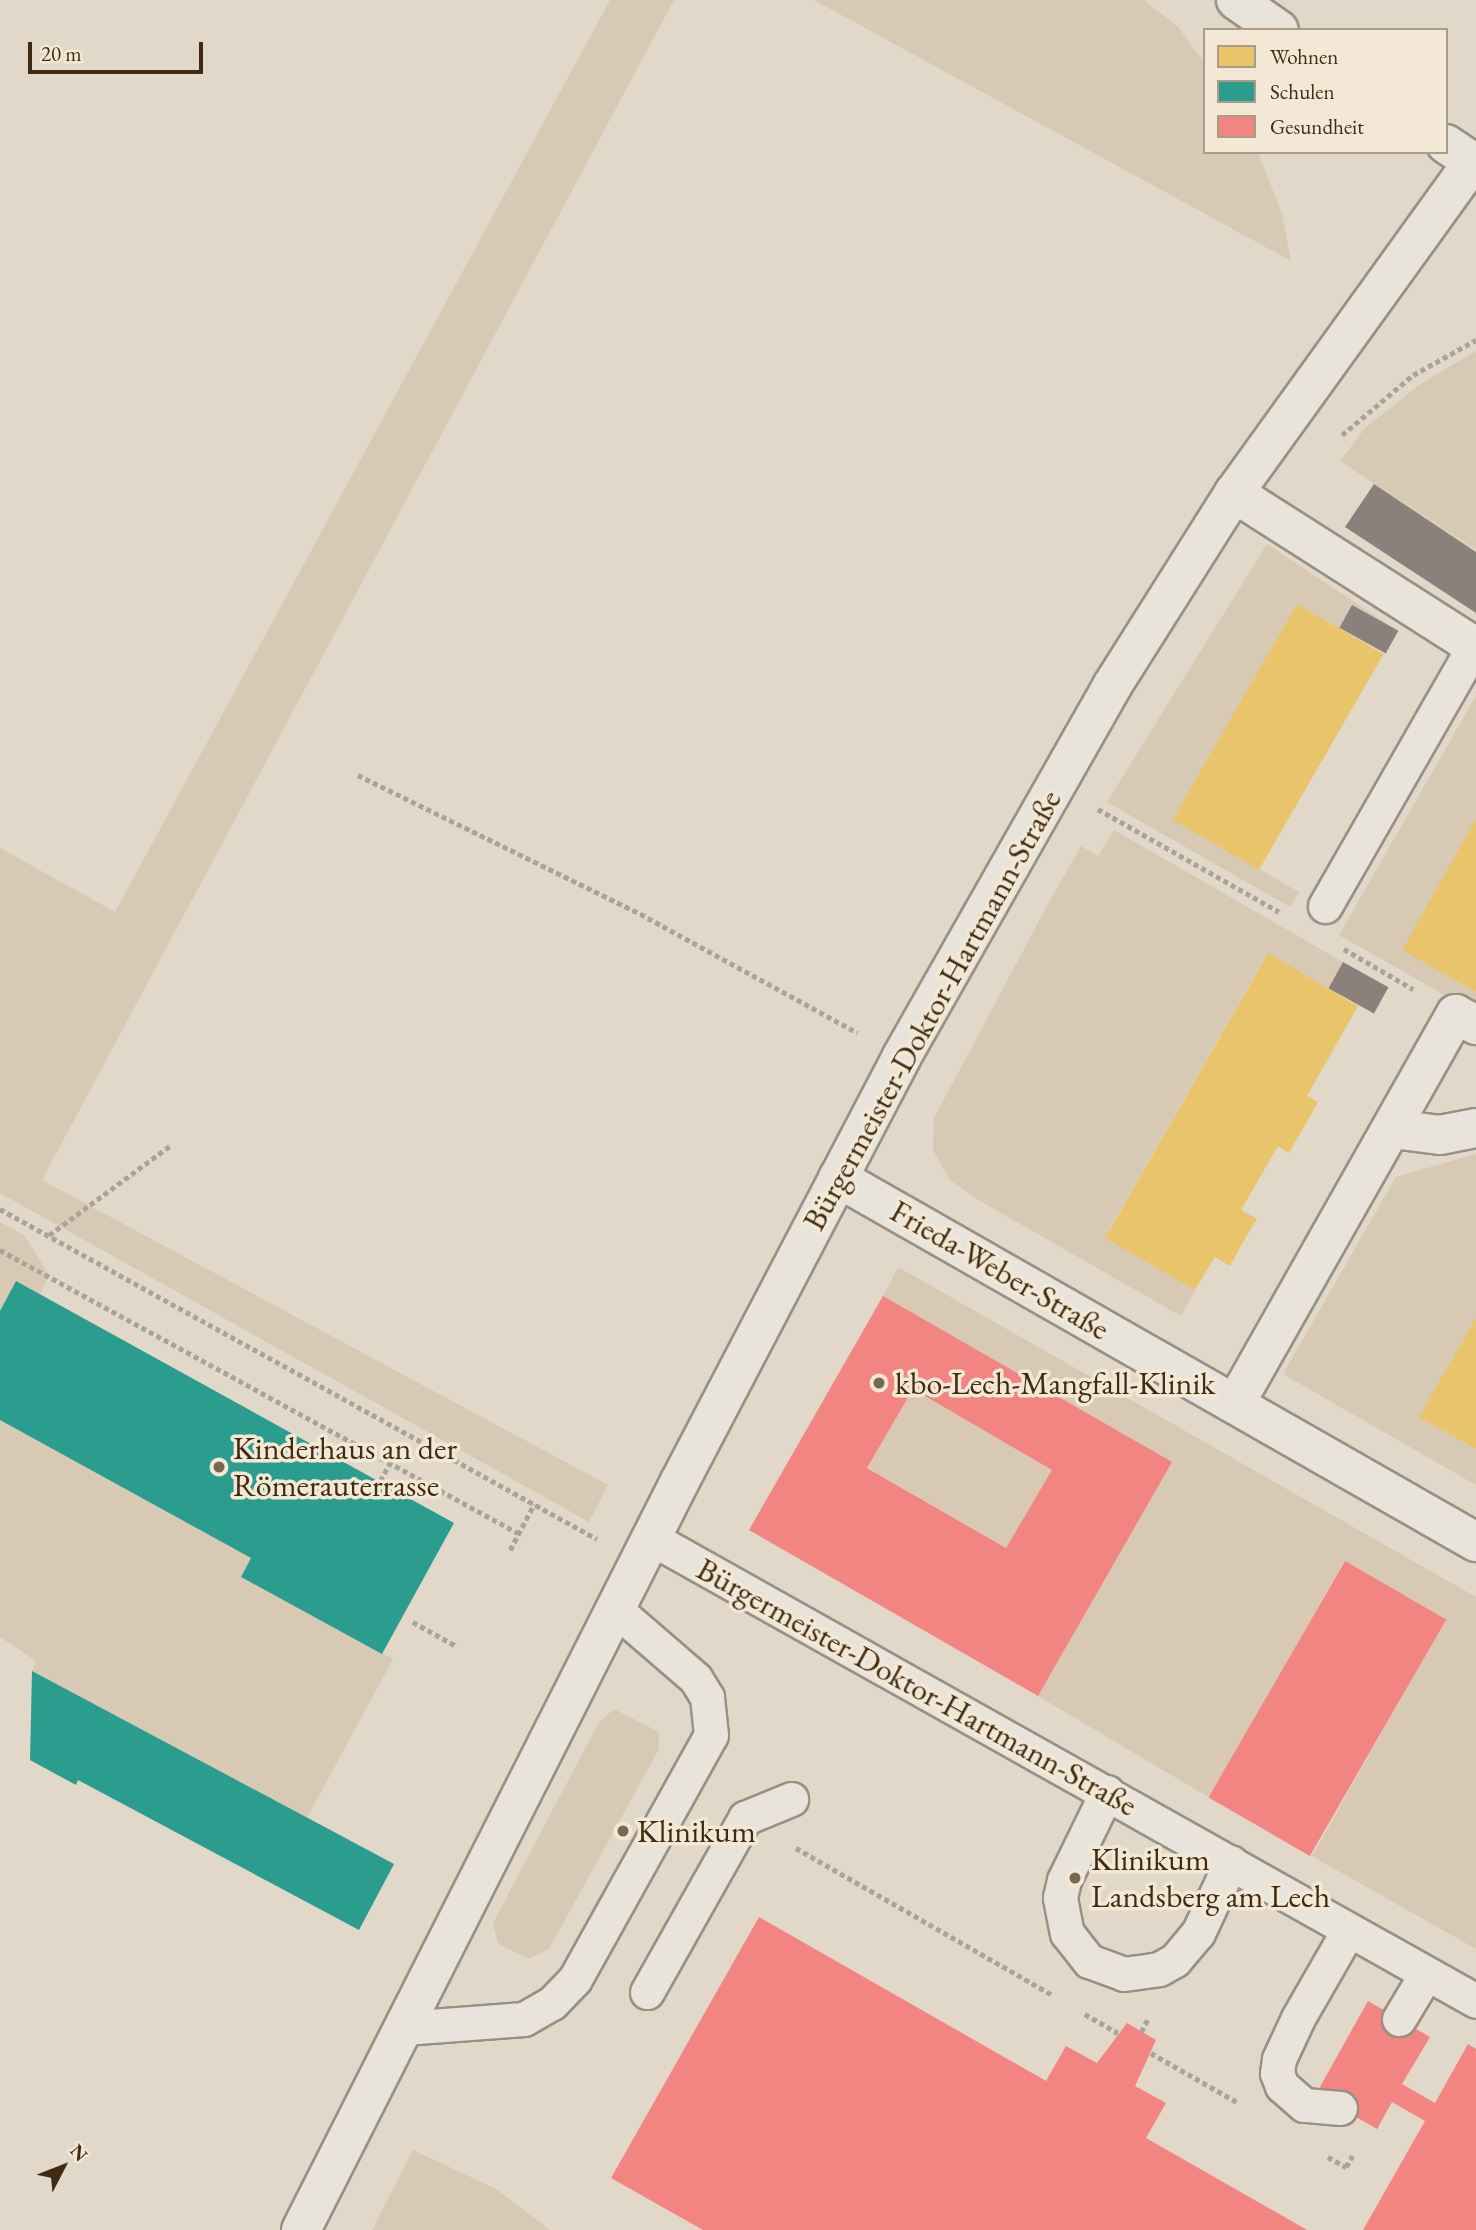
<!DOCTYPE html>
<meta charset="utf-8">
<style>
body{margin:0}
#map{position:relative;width:1476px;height:2230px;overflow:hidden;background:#e1d8c9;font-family:"EB Garamond",serif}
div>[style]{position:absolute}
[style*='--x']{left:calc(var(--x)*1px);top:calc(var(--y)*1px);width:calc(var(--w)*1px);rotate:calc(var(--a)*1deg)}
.green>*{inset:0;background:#d7c9b4;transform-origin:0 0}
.homes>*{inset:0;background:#e9c46a;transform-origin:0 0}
.schools>*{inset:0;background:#2a9d8f}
.health>*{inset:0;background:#f28482;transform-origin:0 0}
.industry>*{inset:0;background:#8a817c;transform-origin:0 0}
.path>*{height:4.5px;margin-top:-2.25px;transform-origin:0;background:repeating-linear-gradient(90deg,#a9a39b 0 5px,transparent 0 8.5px)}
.roads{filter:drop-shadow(2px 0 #989084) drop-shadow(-2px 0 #989084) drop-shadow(0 2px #989084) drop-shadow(0 -2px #989084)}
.lane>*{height:33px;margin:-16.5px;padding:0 16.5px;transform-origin:16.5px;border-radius:16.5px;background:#e8e3db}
.street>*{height:38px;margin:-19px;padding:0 19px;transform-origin:19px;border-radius:19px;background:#e8e3db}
.secondary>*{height:38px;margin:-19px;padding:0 19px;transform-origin:19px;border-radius:19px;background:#e8e3db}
.dots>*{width:19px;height:19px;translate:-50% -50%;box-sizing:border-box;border:4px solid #f2e8d5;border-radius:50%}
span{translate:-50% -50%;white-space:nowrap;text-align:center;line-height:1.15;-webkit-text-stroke:7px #f2e8d5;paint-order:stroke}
.street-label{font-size:32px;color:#402b12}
.poi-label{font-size:32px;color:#402b12}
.left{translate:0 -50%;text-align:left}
.legend{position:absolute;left:1203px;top:28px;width:245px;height:126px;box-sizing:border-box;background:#f2e8d5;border:2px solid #ab9c87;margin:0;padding:9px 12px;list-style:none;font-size:21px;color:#402b12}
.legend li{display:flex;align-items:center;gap:14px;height:35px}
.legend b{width:35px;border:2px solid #ab9c87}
.north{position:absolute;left:28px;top:2132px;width:70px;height:70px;-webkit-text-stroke:5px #f2e8d5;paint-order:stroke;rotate:48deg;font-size:19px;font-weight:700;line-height:28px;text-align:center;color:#402b12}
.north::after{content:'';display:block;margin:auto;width:24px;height:32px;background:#402b12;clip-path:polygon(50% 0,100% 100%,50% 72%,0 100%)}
.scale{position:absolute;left:28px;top:42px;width:175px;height:32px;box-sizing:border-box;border:4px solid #402b12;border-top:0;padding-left:9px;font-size:21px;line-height:24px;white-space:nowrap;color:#402b12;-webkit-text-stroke:5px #f2e8d5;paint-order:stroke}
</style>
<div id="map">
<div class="green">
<div style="clip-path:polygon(610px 0,674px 0,42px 1180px,608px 1485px,589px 1522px,0 1193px,0 848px,115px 912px)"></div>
<div style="clip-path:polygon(814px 0,1144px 0,1178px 27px,1205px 64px,1205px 152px,1258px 152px,1282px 214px,1291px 261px)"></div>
<div style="clip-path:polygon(1476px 351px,1476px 550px,1340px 461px,1366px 427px,1422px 383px)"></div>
<div style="clip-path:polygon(1267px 544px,1398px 631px,1352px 605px,1339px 628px,1297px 604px,1174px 820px,1299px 892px,1290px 907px,1107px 802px)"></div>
<div style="clip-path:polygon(1476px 696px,1476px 1013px,1339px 935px)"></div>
<div style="clip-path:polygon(1114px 830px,1343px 962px,1328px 988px,1267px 954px,1105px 1237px,1195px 1290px,1181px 1316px,975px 1198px,949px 1179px,933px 1150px,934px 1118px,1048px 904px,1081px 846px,1098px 856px)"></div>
<div style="clip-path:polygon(1476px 1154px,1476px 1318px,1420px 1417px,1476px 1449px,1476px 1485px,1283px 1374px,1396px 1177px)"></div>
<div style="clip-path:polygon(0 1222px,24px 1235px,49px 1275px,40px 1294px,16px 1281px,0 1311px)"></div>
<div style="clip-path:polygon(898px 1267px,1476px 1597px,1476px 1949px,1312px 1856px,1446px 1619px,1344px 1561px,1210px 1798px,1038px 1696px,1171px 1462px,883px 1296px)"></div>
<div style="left:913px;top:1389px;width:161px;height:91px;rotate:30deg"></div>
<div style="clip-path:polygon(0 1420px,251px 1558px,241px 1577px,393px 1659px,307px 1818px,32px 1671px,36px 1661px,0 1637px)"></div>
<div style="clip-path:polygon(614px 1709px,659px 1732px,659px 1749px,549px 1949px,529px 1959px,498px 1944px,493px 1923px,599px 1722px)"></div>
<div style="clip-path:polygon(413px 2150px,496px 2189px,550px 2230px,372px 2230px)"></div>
</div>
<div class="homes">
<div style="left:1297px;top:604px;width:100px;height:249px;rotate:30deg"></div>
<div style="clip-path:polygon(1476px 819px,1476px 992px,1402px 950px)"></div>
<div style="clip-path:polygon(1268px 953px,1358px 1006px,1307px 1096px,1318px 1102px,1289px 1153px,1278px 1146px,1241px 1210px,1257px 1219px,1243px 1242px,1230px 1266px,1215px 1257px,1195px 1290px,1105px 1238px)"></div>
<div style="clip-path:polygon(1476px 1318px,1476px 1449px,1419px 1417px)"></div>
</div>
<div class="schools">
<div style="clip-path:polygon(16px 1281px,454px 1523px,382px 1654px,241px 1577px,251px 1558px,0 1420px,0 1311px)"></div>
<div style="clip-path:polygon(32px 1671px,394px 1864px,359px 1930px,78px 1780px,76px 1785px,30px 1760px)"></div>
</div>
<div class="health">
<div style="clip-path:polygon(evenodd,883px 1296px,1172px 1462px,1038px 1696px,749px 1530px,883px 1296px,913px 1389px,1052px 1470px,1006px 1548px,867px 1468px,913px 1389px)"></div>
<div style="left:1345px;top:1561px;width:117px;height:273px;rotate:30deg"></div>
<div style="clip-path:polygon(759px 1917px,1046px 2081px,1066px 2046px,1097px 2063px,1127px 2023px,1156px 2040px,1135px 2086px,1166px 2103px,1146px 2138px,1307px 2230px,703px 2230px,611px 2178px)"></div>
<div style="clip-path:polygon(1368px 2001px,1430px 2037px,1402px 2084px,1435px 2103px,1468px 2044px,1476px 2049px,1476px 2230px,1363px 2230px,1425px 2121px,1392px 2102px,1377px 2129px,1316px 2094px)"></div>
</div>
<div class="industry">
<div style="clip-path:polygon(1374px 484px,1476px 552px,1476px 613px,1345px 527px)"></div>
<div style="left:1352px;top:605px;width:53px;height:26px;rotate:29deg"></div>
<div style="left:1343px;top:962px;width:52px;height:30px;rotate:29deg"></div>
</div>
<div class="path">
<div style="--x:1342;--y:435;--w:93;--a:-40.2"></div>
<div style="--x:1413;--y:375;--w:72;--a:-29.1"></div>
<div style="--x:358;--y:775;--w:323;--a:26.2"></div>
<div style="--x:648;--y:918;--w:239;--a:28.7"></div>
<div style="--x:1098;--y:809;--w:208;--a:29.6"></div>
<div style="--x:1344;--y:949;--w:80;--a:30.1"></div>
<div style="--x:0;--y:1209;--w:682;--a:28.93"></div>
<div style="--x:49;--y:1235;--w:152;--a:-36.4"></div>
<div style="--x:0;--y:1250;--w:590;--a:28.65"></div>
<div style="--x:380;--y:1481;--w:21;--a:-61"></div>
<div style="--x:510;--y:1550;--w:52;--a:-62.4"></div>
<div style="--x:413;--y:1622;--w:51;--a:29.1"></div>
<div style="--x:796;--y:1848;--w:296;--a:29.8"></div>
<div style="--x:1085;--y:2014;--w:38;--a:30"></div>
<div style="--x:1141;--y:2032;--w:15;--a:-62"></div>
<div style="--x:1151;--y:2053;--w:99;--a:29.7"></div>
<div style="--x:1328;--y:2157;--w:21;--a:29"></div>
<div style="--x:1346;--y:2167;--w:13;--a:-61"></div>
</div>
<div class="roads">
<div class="lane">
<div style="--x:1325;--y:906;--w:300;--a:-60.2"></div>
<div style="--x:651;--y:1538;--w:946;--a:29.3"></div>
<div style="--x:1107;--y:1792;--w:98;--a:116"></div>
<div style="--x:1064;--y:1880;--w:18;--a:103"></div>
<div style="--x:1060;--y:1898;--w:36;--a:79"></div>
<div style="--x:1067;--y:1933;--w:36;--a:52"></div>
<div style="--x:1089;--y:1961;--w:37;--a:20"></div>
<div style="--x:1124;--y:1974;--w:35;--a:-8"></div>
<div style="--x:1159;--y:1969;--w:18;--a:-29"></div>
<div style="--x:1175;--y:1960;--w:35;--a:-50"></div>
<div style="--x:1198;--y:1933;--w:78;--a:-65.1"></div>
<div style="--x:647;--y:1992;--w:200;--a:-60.6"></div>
<div style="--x:745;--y:1818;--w:50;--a:-22.4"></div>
<div style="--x:1399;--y:2019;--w:52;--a:-59"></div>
<div style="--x:404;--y:2028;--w:120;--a:-4.3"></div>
<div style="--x:524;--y:2019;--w:32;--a:-30"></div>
<div style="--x:552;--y:2003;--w:33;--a:-46"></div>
<div style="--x:575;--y:1979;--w:279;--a:-60.9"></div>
<div style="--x:711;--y:1735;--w:38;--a:-96"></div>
<div style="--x:707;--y:1697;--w:22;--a:-122"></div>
<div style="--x:695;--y:1678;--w:106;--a:-139.2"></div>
<div style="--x:1340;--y:2108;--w:36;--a:-175"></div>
<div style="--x:1304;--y:2105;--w:29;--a:-139"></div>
<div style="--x:1282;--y:2086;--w:14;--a:-111"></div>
<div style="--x:1277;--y:2073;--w:14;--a:-82"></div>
<div style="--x:1279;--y:2059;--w:45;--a:-65.1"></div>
<div style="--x:1298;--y:2018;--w:100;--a:-60.1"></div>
</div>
<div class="street">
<div style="--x:1234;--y:493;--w:287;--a:32.5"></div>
<div style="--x:1392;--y:1129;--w:48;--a:7.1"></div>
<div style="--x:1440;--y:1135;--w:37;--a:-11"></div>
<div style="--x:838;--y:1178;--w:735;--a:29.71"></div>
<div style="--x:1235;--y:1404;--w:448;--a:-60.5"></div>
<div style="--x:1456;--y:1014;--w:23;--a:29"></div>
<div style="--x:301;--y:2230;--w:839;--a:-63.16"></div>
<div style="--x:680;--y:1481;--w:479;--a:-62.4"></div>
<div style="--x:902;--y:1056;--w:425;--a:-60.4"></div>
<div style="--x:1112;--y:686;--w:228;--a:-57.7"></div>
<div style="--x:1234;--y:493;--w:408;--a:-54.2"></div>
</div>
<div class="secondary">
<div style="--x:1236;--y:0;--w:52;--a:34.9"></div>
<div style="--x:1446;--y:144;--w:36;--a:34"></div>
</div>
</div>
<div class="dots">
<div style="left:879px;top:1383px;background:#786852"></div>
<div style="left:219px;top:1467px;background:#786852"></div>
<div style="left:623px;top:1831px;background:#786852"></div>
<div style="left:1075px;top:1878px;background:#786852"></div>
</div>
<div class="street-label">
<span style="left:932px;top:1010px;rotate:-61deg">Bürgermeister-Doktor-Hartmann-Straße</span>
<span style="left:1000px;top:1270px;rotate:30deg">Frieda-Weber-Straße</span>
<span style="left:917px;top:1687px;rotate:29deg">Bürgermeister-Doktor-Hartmann-Straße</span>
</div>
<div class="poi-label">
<span class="left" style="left:895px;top:1383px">kbo-Lech-Mangfall-Klinik</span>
<span class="left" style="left:233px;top:1467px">Kinderhaus an der<br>Römerauterrasse</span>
<span class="left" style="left:637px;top:1831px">Klinikum</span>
<span class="left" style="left:1091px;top:1878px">Klinikum<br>Landsberg am Lech</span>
</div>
<ul class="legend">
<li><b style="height:19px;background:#e9c46a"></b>Wohnen</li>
<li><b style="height:19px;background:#2a9d8f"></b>Schulen</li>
<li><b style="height:19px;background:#f28482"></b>Gesundheit</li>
</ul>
<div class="north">N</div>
<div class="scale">20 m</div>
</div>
